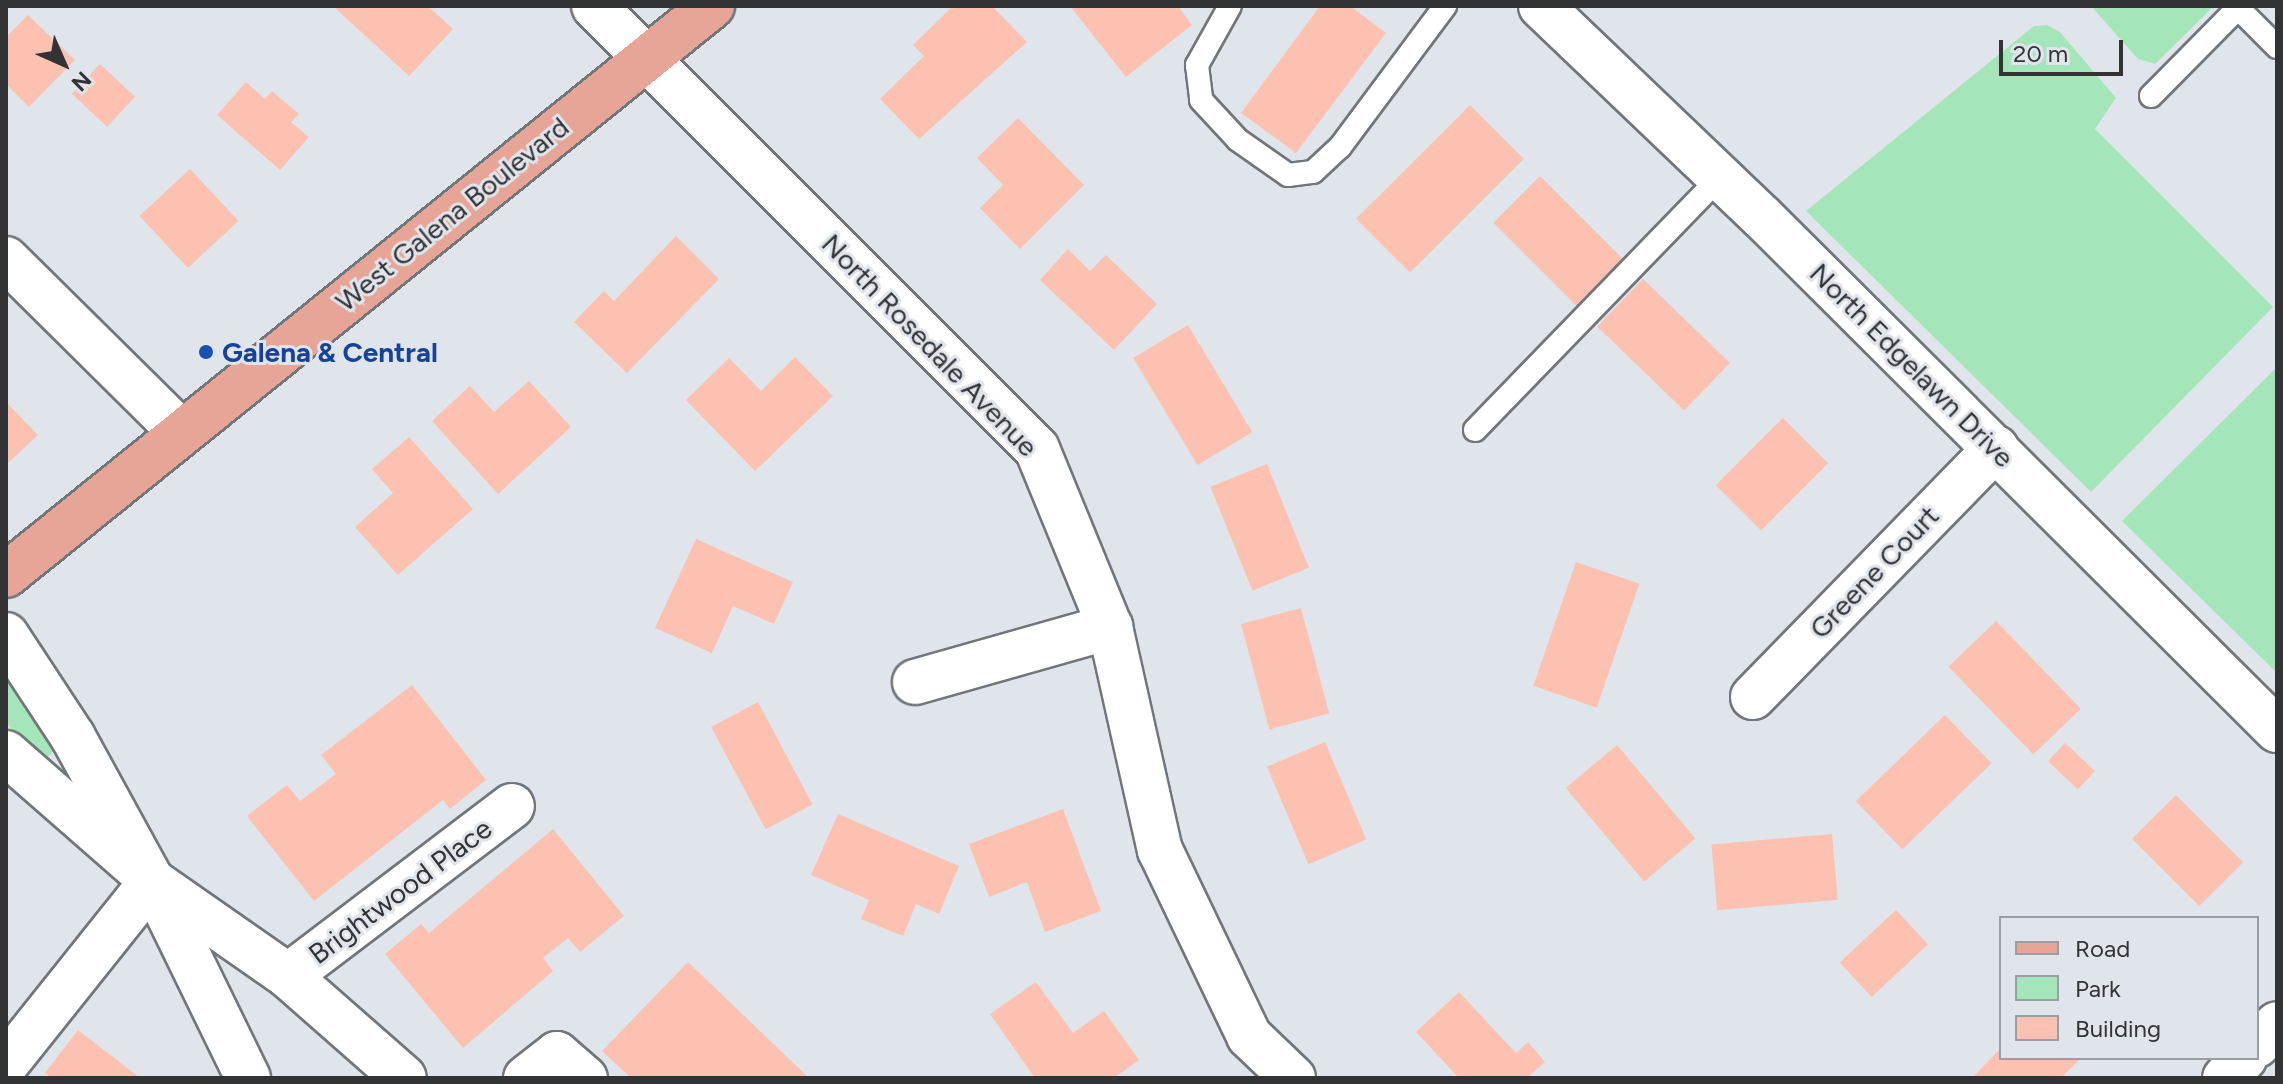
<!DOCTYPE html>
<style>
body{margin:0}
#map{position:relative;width:2283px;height:1084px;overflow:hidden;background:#e0e5eb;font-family:Figtree,sans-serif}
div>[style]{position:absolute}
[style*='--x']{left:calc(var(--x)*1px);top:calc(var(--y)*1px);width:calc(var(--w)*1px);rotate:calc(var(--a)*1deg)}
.green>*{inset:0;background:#a4e6ba}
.building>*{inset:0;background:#fcc1b0;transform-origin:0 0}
.roads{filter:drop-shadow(2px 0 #71767b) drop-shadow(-2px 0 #71767b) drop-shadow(0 2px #71767b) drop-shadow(0 -2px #71767b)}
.service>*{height:22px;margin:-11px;padding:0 11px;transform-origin:11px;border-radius:11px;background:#fff}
.minor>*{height:44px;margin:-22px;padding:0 22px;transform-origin:22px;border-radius:22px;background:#fff}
.tertiary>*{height:44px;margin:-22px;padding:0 22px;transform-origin:22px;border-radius:22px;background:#fff}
.primary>*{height:44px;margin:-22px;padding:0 22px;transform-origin:22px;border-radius:22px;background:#e6a597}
.dots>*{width:22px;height:22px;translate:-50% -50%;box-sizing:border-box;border:4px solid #e0e5eb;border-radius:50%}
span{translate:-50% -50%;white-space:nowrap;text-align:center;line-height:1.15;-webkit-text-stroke:6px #e0e5eb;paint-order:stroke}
.street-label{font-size:28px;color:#313335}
.transit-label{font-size:28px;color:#164399;font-weight:700}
.left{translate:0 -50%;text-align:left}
.frame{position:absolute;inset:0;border:8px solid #313335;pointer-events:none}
.legend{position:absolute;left:1999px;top:916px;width:260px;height:144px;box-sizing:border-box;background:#e0e5eb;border:2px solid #9a9ea2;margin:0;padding:10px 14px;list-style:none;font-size:24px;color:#313335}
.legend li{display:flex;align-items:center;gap:16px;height:40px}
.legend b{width:40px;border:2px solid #9a9ea2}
.north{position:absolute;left:24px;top:24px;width:80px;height:80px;-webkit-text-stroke:6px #e0e5eb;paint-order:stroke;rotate:135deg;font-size:22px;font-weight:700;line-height:32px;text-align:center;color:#313335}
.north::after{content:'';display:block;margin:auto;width:28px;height:36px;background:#313335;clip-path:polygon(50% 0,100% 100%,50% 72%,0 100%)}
.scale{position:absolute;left:1999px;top:40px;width:124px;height:36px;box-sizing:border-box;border:4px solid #313335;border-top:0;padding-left:10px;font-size:24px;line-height:28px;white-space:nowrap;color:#313335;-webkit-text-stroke:6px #e0e5eb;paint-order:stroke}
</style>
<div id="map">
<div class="green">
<div style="clip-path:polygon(2091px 6px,2214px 6px,2155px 64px,2138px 59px)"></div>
<div style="clip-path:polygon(2047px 25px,2060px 32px,2116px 98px,2095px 129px,2273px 307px,2091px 492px,1806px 211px,2034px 26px)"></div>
<div style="clip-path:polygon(2277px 367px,2277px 673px,2122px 521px)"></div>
<div style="clip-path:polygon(6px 675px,55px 738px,57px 747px,46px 759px,32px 754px,6px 722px)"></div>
</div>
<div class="building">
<div style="clip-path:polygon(333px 6px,428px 6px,453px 29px,409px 76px)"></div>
<div style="clip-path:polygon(953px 6px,992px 6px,1027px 42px,919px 139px,880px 99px,924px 56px,913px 45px)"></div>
<div style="clip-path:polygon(1070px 6px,1178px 6px,1192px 25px,1126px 77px)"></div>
<div style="clip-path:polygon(1320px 6px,1350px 6px,1386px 33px,1296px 153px,1241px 113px)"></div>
<div style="clip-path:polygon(28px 15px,75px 60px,29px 107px,6px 84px,6px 37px)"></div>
<div style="left:100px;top:64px;width:48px;height:41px;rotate:43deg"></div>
<div style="clip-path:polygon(246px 82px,265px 99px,272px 91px,299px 114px,291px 122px,309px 137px,280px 170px,217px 115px)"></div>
<div style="left:1470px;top:105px;width:76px;height:161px;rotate:45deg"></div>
<div style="clip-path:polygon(1018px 118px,1084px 185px,1020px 249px,980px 208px,1003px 185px,977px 158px)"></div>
<div style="left:190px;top:169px;width:71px;height:69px;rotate:47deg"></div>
<div style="left:1540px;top:176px;width:120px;height:66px;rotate:45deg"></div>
<div style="clip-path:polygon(676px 236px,719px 279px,627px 373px,574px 322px,604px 291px,614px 301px)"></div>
<div style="clip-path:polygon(1068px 249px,1090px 271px,1106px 255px,1157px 304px,1114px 350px,1040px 280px)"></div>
<div style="left:1643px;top:279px;width:121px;height:66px;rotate:44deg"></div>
<div style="left:1188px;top:325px;width:125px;height:64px;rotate:59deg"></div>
<div style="clip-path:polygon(795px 357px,833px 396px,755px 471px,686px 400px,729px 358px,761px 391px)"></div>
<div style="clip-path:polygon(529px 381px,571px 427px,498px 494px,432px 421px,470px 386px,494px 412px)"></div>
<div style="clip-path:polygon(6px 402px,38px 435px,6px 465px)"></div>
<div style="left:1783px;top:418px;width:64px;height:95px;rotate:45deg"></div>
<div style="clip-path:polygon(409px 437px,473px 509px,398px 575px,355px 527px,393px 493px,372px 469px)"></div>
<div style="left:1267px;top:464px;width:112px;height:61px;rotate:68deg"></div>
<div style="clip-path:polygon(696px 539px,793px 582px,774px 624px,733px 606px,712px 653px,655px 628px)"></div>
<div style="left:1576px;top:562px;width:67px;height:131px;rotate:19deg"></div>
<div style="left:1301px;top:608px;width:109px;height:62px;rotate:75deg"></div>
<div style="left:1996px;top:621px;width:122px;height:66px;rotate:46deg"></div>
<div style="clip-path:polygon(412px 685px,486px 780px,450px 809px,443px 800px,314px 901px,247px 816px,287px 785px,300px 801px,336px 774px,321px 755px)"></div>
<div style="left:758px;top:702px;width:116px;height:53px;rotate:62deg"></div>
<div style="left:1945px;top:715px;width:67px;height:124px;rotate:46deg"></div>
<div style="left:1325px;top:742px;width:106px;height:63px;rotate:67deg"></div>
<div style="left:2065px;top:743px;width:41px;height:25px;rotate:43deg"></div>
<div style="left:1617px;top:745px;width:122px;height:67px;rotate:50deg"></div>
<div style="left:2176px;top:795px;width:95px;height:62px;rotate:45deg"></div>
<div style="clip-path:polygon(1063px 809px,1101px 911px,1045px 932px,1027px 882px,989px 897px,969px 844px)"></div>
<div style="clip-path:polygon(838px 814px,959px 866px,939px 914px,916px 904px,903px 936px,861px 919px,869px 900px,811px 875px)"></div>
<div style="clip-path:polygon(553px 829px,624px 916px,580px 952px,568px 938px,543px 958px,553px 971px,463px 1048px,385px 954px,421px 924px,429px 933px)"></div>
<div style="left:1832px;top:834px;width:66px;height:121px;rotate:85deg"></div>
<div style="left:1896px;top:910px;width:47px;height:77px;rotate:47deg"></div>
<div style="clip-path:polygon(688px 962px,809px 1078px,631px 1078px,602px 1051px)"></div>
<div style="clip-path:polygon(1036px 982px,1073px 1033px,1104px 1011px,1139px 1060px,1114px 1078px,1035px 1078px,990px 1014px)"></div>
<div style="clip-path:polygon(1459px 992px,1516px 1053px,1528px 1042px,1545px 1062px,1527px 1078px,1459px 1078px,1416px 1032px)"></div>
<div style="clip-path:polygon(78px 1030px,140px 1078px,52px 1078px,45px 1073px)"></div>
<div style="clip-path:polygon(2001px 1048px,2001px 1058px,2081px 1058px,2061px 1078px,1972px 1078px)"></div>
</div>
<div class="roads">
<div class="service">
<div style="--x:1230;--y:6;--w:68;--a:119.2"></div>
<div style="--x:1197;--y:65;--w:35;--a:83"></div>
<div style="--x:1201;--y:100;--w:54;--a:47.2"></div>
<div style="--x:1238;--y:140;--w:61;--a:35"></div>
<div style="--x:1288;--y:175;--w:25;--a:-7"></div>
<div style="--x:1313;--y:172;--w:37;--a:-43"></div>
<div style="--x:1340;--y:147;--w:176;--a:-53.3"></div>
<div style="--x:2151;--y:96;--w:124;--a:-45.3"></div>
<div style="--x:2238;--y:8;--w:55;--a:45"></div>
<div style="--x:1475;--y:430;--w:354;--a:-45.9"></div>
</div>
<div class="minor">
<div style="--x:594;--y:6;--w:626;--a:45"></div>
<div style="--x:1037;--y:449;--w:192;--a:67.7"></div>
<div style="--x:1110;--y:627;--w:229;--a:77.4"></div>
<div style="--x:1160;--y:850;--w:206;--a:64.4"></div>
<div style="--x:1249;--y:1036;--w:61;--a:43.7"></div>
<div style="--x:6;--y:259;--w:246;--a:44.7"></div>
<div style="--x:6;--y:635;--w:122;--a:56.7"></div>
<div style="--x:73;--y:737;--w:164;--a:61.3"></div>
<div style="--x:152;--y:881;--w:219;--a:64"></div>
<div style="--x:915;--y:682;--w:203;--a:-15.8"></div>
<div style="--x:1753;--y:697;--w:348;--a:-45.7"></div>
<div style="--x:6;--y:753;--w:194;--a:41.2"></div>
<div style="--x:152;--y:881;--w:166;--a:34.9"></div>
<div style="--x:288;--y:976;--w:154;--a:41.3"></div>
<div style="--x:288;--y:976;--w:281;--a:-37.2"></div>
<div style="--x:2257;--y:1045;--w:29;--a:-46"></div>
<div style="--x:6;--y:1064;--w:234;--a:-51.4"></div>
<div style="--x:526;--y:1078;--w:39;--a:-38"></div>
<div style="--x:557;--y:1054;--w:37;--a:41"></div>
<div style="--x:2225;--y:1078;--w:28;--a:-46"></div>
</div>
<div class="tertiary">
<div style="--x:1541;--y:6;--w:306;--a:43.7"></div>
<div style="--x:1762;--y:217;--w:727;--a:44.89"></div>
</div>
<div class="primary">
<div style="--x:6;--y:575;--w:907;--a:-38.87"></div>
</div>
</div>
<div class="dots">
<div style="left:206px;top:352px;background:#1a4fb4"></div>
</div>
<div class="street-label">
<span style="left:452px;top:214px;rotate:-39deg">West Galena Boulevard</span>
<span style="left:930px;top:345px;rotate:46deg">North Rosedale Avenue</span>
<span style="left:1912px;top:365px;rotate:45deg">North Edgelawn Drive</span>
<span style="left:1874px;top:572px;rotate:-46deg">Greene Court</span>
<span style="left:400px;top:891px;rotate:-37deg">Brightwood Place</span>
</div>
<div class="transit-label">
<span class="left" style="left:222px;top:352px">Galena &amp; Central</span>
</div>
<div class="frame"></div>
<ul class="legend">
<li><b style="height:10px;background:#e6a597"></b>Road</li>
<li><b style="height:22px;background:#a4e6ba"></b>Park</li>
<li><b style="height:22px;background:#fcc1b0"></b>Building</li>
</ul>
<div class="north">N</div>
<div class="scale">20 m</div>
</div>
